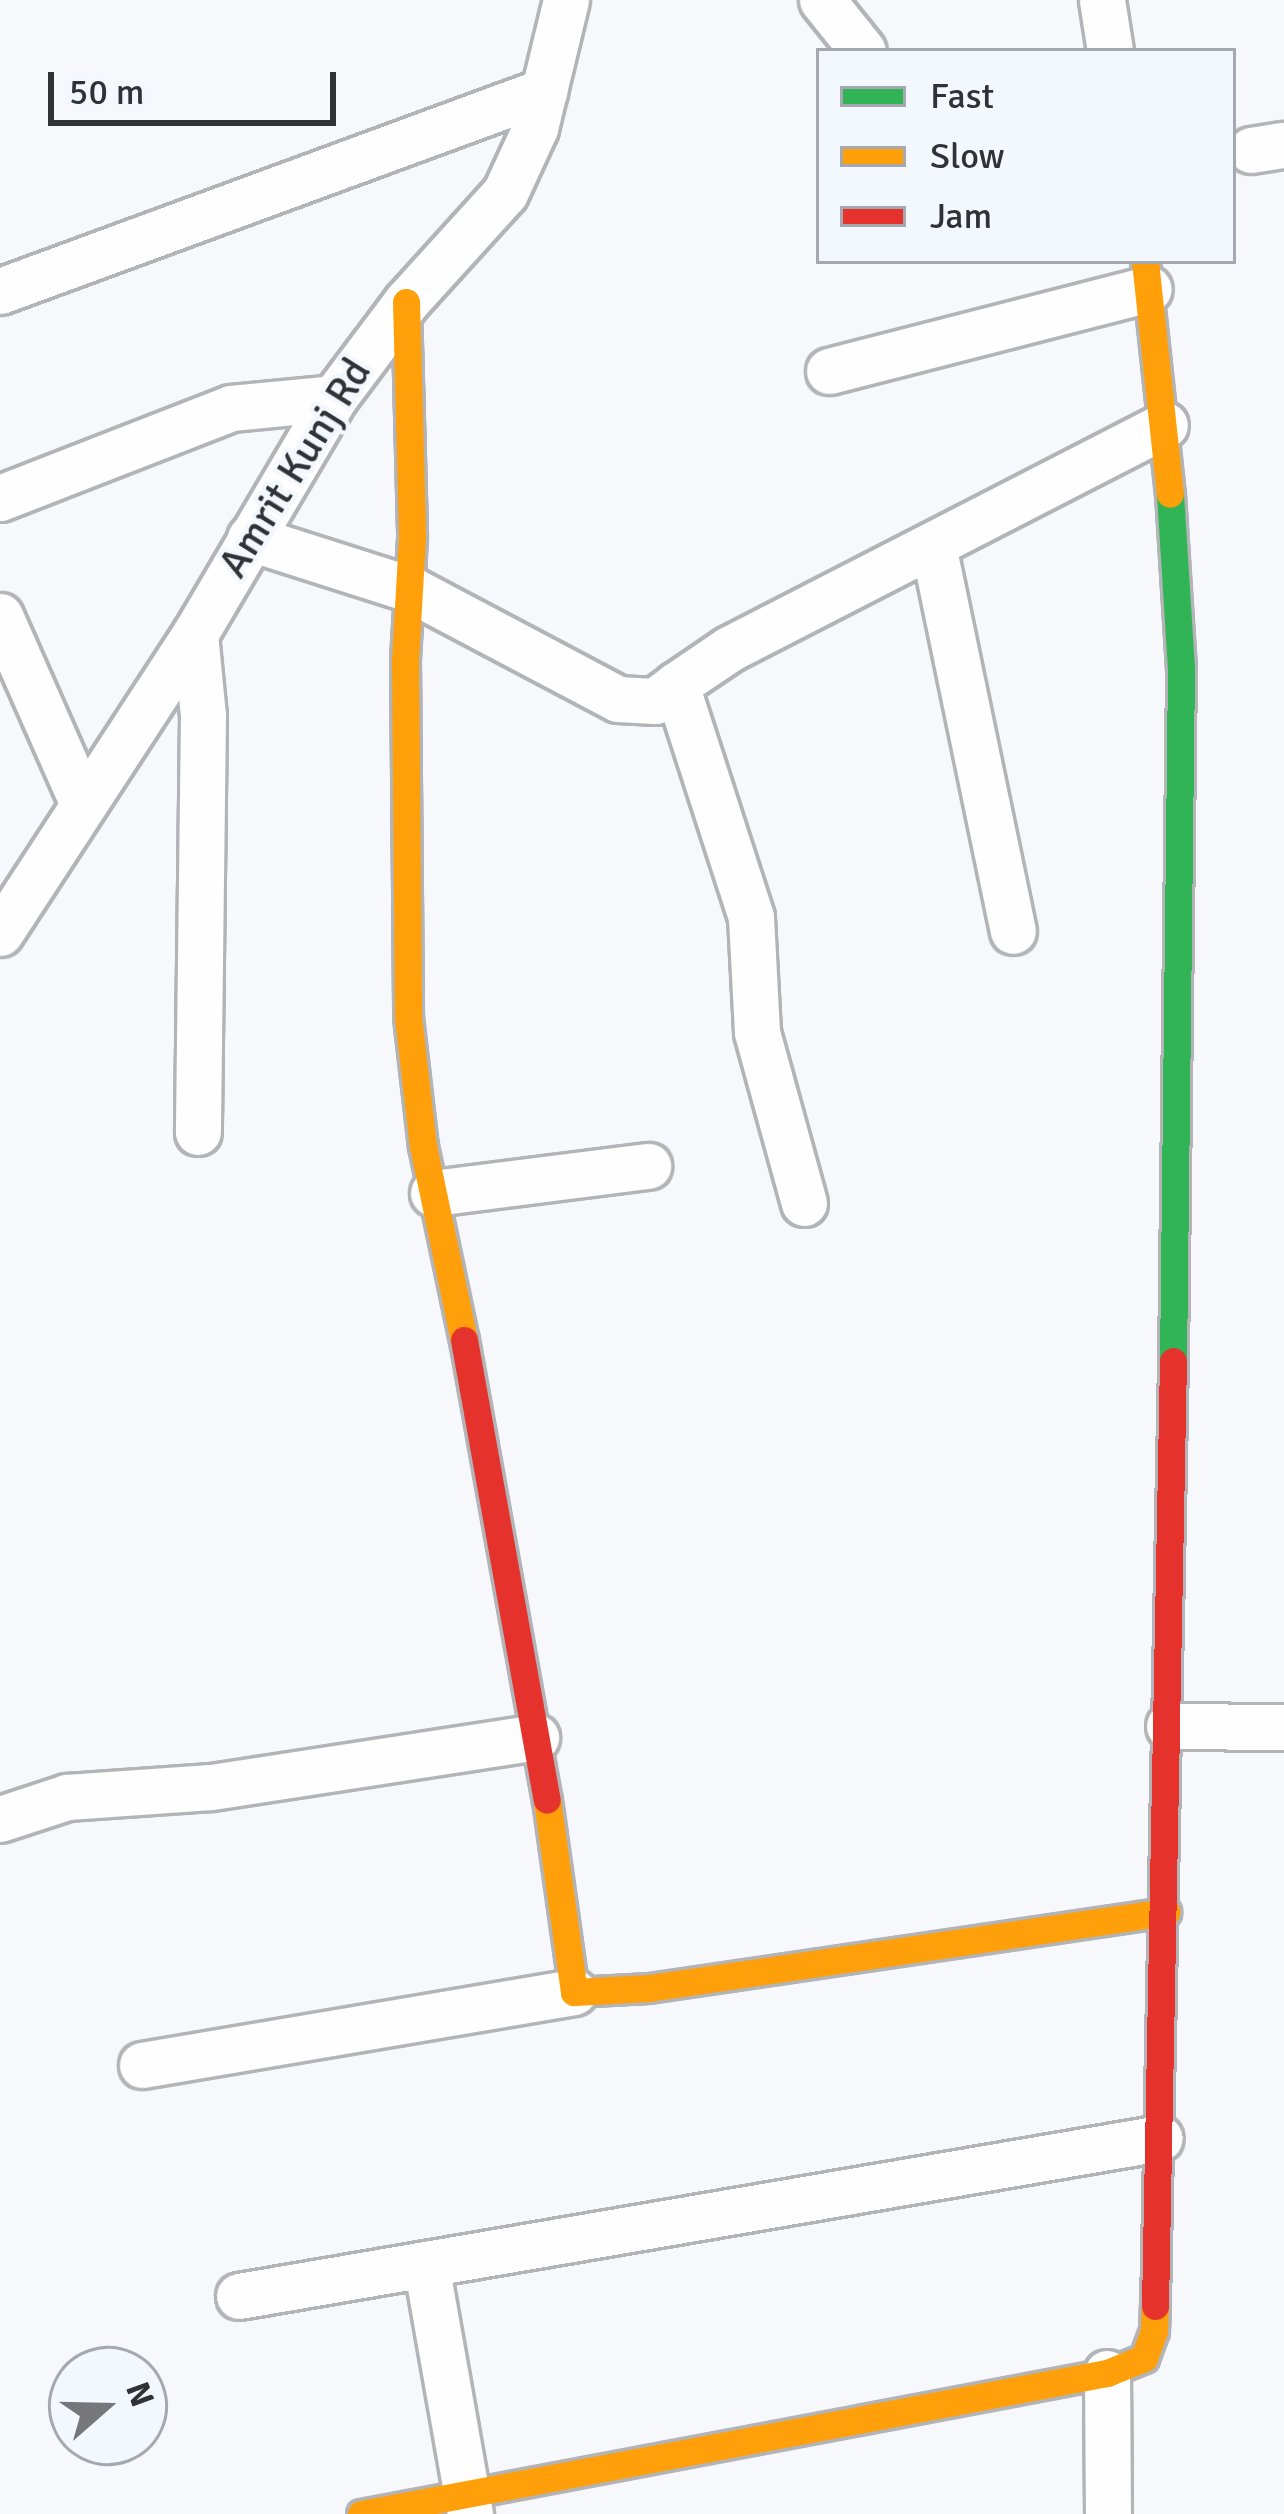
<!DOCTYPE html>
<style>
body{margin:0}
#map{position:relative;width:1284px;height:2514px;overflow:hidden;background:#f6f8fb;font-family:Signika,sans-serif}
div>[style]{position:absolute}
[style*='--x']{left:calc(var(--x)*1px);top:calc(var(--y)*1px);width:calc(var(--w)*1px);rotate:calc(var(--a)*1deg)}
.roads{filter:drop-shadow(3px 0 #b2b4b7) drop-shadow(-3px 0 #b2b4b7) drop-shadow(0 3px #b2b4b7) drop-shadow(0 -3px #b2b4b7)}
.street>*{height:45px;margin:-22.5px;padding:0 22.5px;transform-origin:22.5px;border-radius:22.5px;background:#fefefe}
.fast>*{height:27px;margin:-13.5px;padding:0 13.5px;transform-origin:13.5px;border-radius:13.5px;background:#30b455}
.slow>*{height:27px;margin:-13.5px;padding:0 13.5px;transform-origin:13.5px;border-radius:13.5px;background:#ff9f0a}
.jam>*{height:27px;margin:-13.5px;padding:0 13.5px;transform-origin:13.5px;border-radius:13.5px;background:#e5322d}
span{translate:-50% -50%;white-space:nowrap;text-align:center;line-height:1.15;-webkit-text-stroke:9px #f3f7fe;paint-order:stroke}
.street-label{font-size:42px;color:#313235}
.legend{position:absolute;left:816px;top:48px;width:420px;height:216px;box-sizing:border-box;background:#f3f7fe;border:3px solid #a5a8ae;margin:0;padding:15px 21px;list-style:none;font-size:36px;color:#313235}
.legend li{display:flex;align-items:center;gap:24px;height:60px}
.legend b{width:60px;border:3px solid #a5a8ae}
.north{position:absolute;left:48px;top:2346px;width:120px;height:120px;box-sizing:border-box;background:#f3f7fe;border:3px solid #a5a8ae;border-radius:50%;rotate:70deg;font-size:33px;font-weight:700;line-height:48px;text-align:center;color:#313235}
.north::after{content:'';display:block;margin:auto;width:42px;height:54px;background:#76777a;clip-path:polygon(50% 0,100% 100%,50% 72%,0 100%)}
.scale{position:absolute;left:48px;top:72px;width:288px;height:54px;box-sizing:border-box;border:6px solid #313235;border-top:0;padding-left:15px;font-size:36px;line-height:42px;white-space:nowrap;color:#313235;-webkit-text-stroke:9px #f3f7fe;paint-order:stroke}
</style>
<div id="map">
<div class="roads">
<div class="street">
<div style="--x:822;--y:0;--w:65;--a:51.2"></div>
<div style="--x:1102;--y:0;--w:52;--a:81.1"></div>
<div style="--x:1251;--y:150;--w:33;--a:-9"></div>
<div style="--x:0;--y:291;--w:580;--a:-20.19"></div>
<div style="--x:829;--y:371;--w:330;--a:-14.4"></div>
<div style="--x:0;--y:498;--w:248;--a:-21.3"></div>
<div style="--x:231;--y:408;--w:103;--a:-5.5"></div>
<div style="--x:250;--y:538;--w:168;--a:17.7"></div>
<div style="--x:410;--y:589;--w:235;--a:27.9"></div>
<div style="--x:618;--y:699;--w:37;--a:3"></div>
<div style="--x:655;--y:701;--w:26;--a:-37"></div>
<div style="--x:933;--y:545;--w:394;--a:78.3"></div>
<div style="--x:0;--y:616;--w:206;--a:66.2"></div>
<div style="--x:195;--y:634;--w:81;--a:84.4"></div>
<div style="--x:203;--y:715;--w:417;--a:90.7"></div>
<div style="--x:0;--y:933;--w:357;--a:-56.9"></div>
<div style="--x:195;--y:634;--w:274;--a:-59.5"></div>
<div style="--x:334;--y:398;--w:120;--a:-53.1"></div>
<div style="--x:406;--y:302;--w:147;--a:-47.8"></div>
<div style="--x:505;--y:193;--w:72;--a:-65.2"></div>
<div style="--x:535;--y:128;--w:132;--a:-76.4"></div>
<div style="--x:433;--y:1193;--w:217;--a:-7.2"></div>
<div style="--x:804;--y:1203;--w:177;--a:-105.4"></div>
<div style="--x:757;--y:1032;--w:115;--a:-93"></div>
<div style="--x:751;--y:917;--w:244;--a:-107.9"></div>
<div style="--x:676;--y:685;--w:64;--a:-34.2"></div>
<div style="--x:729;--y:649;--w:490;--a:-27.2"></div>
<div style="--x:1169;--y:1726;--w:115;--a:0.5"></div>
<div style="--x:0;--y:1819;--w:71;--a:-18.2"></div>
<div style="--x:67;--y:1797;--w:144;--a:-4"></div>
<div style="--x:211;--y:1787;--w:329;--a:-8.7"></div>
<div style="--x:142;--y:2065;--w:438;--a:-9.6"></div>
<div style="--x:426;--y:2264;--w:254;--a:80"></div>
<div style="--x:239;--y:2296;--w:934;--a:-9.73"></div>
<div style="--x:1107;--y:2373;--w:141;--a:89.6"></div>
</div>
<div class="fast">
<div style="--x:1170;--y:494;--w:174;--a:86.4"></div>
<div style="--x:1181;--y:668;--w:693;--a:90.66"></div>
</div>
<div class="slow">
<div style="--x:1145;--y:261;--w:234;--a:83.9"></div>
<div style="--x:406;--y:302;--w:236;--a:88.5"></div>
<div style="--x:412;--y:538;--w:123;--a:93.3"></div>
<div style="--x:405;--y:661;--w:356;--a:89.5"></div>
<div style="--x:408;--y:1017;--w:130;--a:83.4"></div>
<div style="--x:423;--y:1146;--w:198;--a:78.1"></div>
<div style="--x:547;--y:1800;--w:194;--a:82"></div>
<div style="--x:574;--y:1992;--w:75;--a:-3.1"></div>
<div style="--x:649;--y:1988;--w:523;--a:-8.36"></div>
<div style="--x:361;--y:2514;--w:759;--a:-10.7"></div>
<div style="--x:1107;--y:2373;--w:40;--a:-22"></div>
<div style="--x:1144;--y:2358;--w:29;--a:-70"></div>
<div style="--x:1154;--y:2331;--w:25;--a:-88"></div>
</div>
<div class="jam">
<div style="--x:464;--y:1340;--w:467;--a:79.8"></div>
<div style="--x:1155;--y:2306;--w:945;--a:-88.91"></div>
</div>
</div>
<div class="street-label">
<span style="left:295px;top:468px;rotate:-58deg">Amrit Kunj Rd</span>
</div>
<ul class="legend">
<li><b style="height:15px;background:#30b455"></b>Fast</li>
<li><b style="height:15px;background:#ff9f0a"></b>Slow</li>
<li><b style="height:15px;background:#e5322d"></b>Jam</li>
</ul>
<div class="north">N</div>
<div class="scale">50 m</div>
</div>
